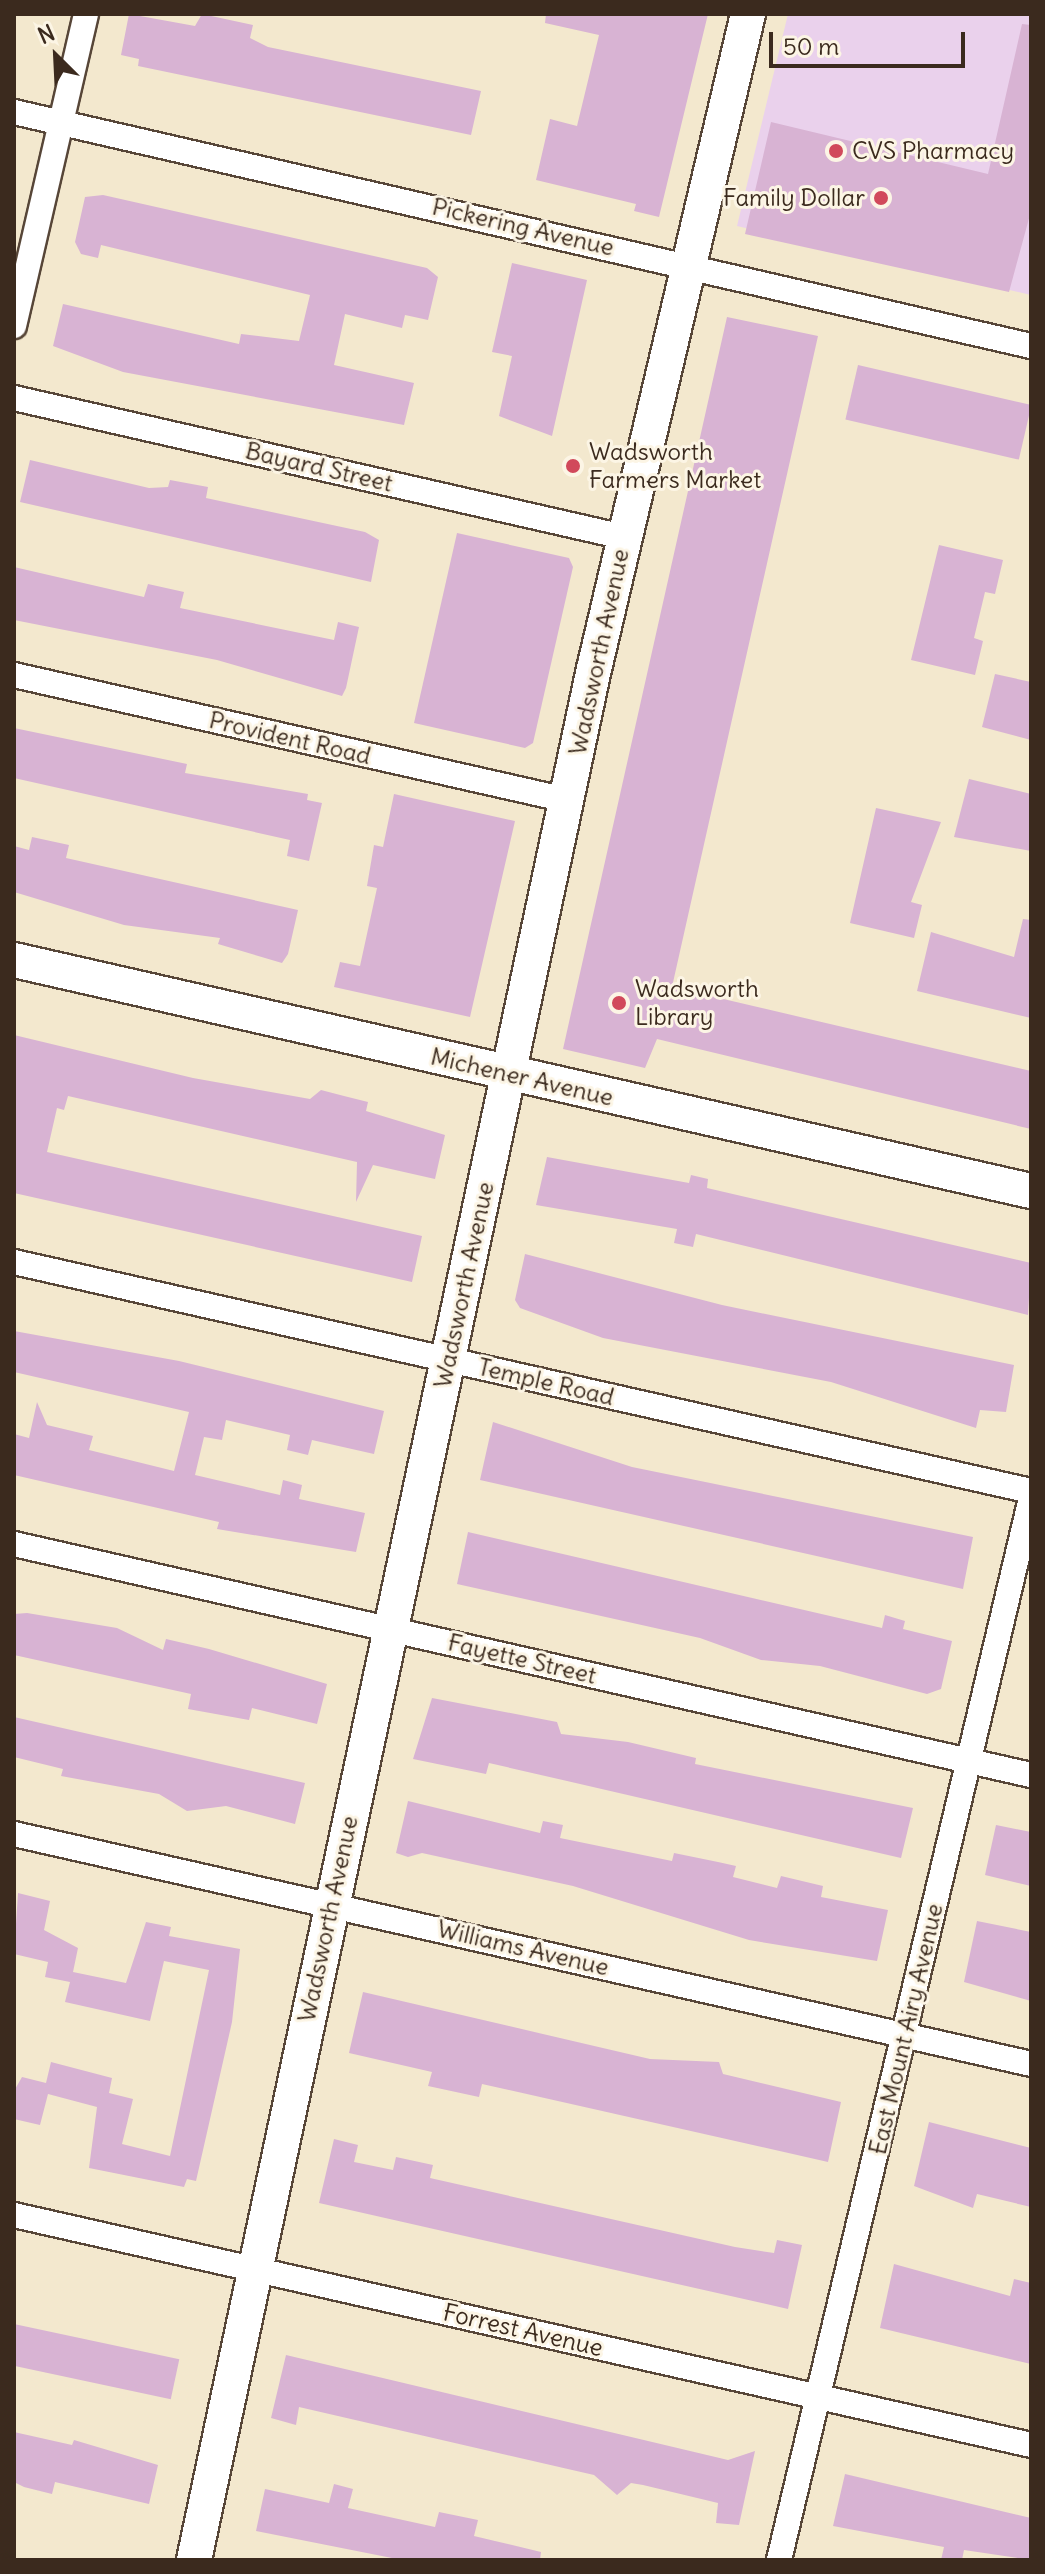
<!DOCTYPE html>
<style>
body{margin:0}
#map{position:relative;width:1045px;height:2574px;overflow:hidden;background:#f3e8ce;font-family:Delius,sans-serif}
div>[style]{position:absolute}
[style*='--x']{left:calc(var(--x)*1px);top:calc(var(--y)*1px);width:calc(var(--w)*1px);rotate:calc(var(--a)*1deg)}
.built>*{inset:0;background:#ead1ec}
.building>*{inset:0;background:#d8b3d3;transform-origin:0 0}
.roads{filter:drop-shadow(2px 0 #574638) drop-shadow(-2px 0 #574638) drop-shadow(0 2px #574638) drop-shadow(0 -2px #574638)}
.street>*{height:24px;margin:-12px;padding:0 12px;transform-origin:12px;border-radius:12px;background:#fff}
.secondary>*{height:34px;margin:-17px;padding:0 17px;transform-origin:17px;border-radius:17px;background:#fff}
.dots>*{width:22px;height:22px;translate:-50% -50%;box-sizing:border-box;border:4px solid #fcf5e5;border-radius:50%}
span{translate:-50% -50%;white-space:nowrap;text-align:center;line-height:1.15;-webkit-text-stroke:6px #fcf5e5;paint-order:stroke}
.poi-label{font-size:24px;color:#3b2a1e}
.left{translate:0 -50%;text-align:left}
.right{translate:-100% -50%;text-align:right}
.street-label{font-size:24px;color:#3b2a1e}
.frame{position:absolute;inset:0;border:16px solid #3b2a1e;pointer-events:none}
.north{position:absolute;left:16px;top:16px;width:80px;height:80px;-webkit-text-stroke:6px #fcf5e5;paint-order:stroke;rotate:336deg;font-size:22px;font-weight:700;line-height:32px;text-align:center;color:#3b2a1e}
.north::after{content:'';display:block;margin:auto;width:28px;height:36px;background:#3b2a1e;clip-path:polygon(50% 0,100% 100%,50% 72%,0 100%)}
.scale{position:absolute;left:769px;top:32px;width:196px;height:36px;box-sizing:border-box;border:4px solid #3b2a1e;border-top:0;padding-left:10px;font-size:24px;line-height:28px;white-space:nowrap;color:#3b2a1e;-webkit-text-stroke:6px #fcf5e5;paint-order:stroke}
</style>
<div id="map">
<div class="built">
<div style="clip-path:polygon(788px 14px,1031px 14px,1031px 295px,737px 226px)"></div>
</div>
<div class="building">
<div style="clip-path:polygon(129px 14px,195px 26px,202px 14px,253px 25px,250px 38px,268px 47px,481px 91px,471px 135px,138px 66px,139px 59px,121px 55px)"></div>
<div style="clip-path:polygon(546px 14px,708px 14px,659px 217px,634px 211px,636px 204px,536px 180px,550px 119px,577px 126px,599px 35px,545px 23px)"></div>
<div style="clip-path:polygon(1022px 24px,1031px 25px,1031px 211px,1009px 292px,745px 234px,771px 122px,988px 174px)"></div>
<div style="clip-path:polygon(103px 195px,427px 268px,438px 277px,428px 320px,405px 315px,402px 328px,345px 314px,334px 365px,414px 383px,404px 425px,123px 372px,53px 346px,63px 304px,239px 344px,241px 334px,299px 341px,310px 295px,101px 245px,98px 258px,81px 254px,75px 242px,85px 197px)"></div>
<div style="clip-path:polygon(512px 263px,587px 280px,552px 436px,499px 416px,512px 356px,492px 352px)"></div>
<div style="clip-path:polygon(727px 317px,818px 336px,672px 987px,1031px 1071px,1031px 1129px,657px 1039px,645px 1068px,563px 1049px)"></div>
<div style="left:858px;top:365px;width:178px;height:56px;rotate:13deg"></div>
<div style="clip-path:polygon(30px 460px,149px 488px,168px 487px,170px 480px,208px 487px,206px 498px,365px 532px,379px 540px,371px 582px,20px 502px)"></div>
<div style="clip-path:polygon(457px 533px,569px 558px,573px 567px,533px 743px,525px 748px,414px 723px)"></div>
<div style="clip-path:polygon(939px 545px,1003px 560px,995px 594px,985px 592px,974px 638px,983px 641px,975px 675px,911px 660px)"></div>
<div style="clip-path:polygon(14px 567px,144px 597px,148px 584px,184px 592px,180px 608px,334px 640px,338px 622px,359px 627px,346px 688px,342px 696px,217px 660px,14px 620px)"></div>
<div style="clip-path:polygon(995px 674px,1031px 682px,1031px 740px,982px 727px)"></div>
<div style="clip-path:polygon(14px 728px,187px 764px,185px 773px,308px 794px,307px 800px,322px 803px,309px 861px,287px 856px,290px 840px,14px 778px)"></div>
<div style="clip-path:polygon(969px 779px,1031px 794px,1031px 851px,954px 837px)"></div>
<div style="clip-path:polygon(394px 794px,515px 821px,470px 1017px,334px 987px,340px 962px,360px 966px,377px 888px,367px 886px,374px 845px,383px 847px)"></div>
<div style="clip-path:polygon(876px 808px,941px 822px,911px 902px,922px 905px,914px 938px,850px 923px)"></div>
<div style="clip-path:polygon(32px 837px,69px 845px,66px 858px,298px 910px,288px 954px,282px 963px,218px 944px,220px 938px,124px 925px,14px 892px,14px 846px,29px 850px)"></div>
<div style="clip-path:polygon(1023px 919px,1031px 920px,1031px 1018px,917px 991px,931px 932px,1014px 957px)"></div>
<div style="clip-path:polygon(14px 1035px,193px 1078px,310px 1099px,321px 1090px,344px 1096px,368px 1102px,366px 1111px,445px 1135px,435px 1179px,373px 1165px,356px 1202px,357px 1162px,68px 1096px,64px 1110px,57px 1108px,47px 1152px,422px 1236px,412px 1282px,14px 1193px)"></div>
<div style="clip-path:polygon(547px 1157px,689px 1183px,691px 1175px,708px 1179px,707px 1188px,1031px 1263px,1028px 1315px,696px 1234px,693px 1247px,674px 1243px,677px 1229px,536px 1205px)"></div>
<div style="clip-path:polygon(525px 1254px,722px 1305px,1014px 1365px,1006px 1412px,980px 1410px,976px 1428px,831px 1382px,603px 1338px,520px 1308px,515px 1300px)"></div>
<div style="clip-path:polygon(14px 1331px,179px 1361px,384px 1411px,374px 1454px,312px 1440px,308px 1455px,287px 1450px,290px 1435px,226px 1420px,222px 1440px,204px 1437px,195px 1475px,280px 1495px,283px 1480px,302px 1485px,299px 1499px,365px 1513px,356px 1552px,217px 1529px,219px 1522px,14px 1475px,14px 1434px,29px 1438px,37px 1402px,47px 1425px,93px 1436px,89px 1450px,174px 1471px,189px 1412px,14px 1372px)"></div>
<div style="clip-path:polygon(493px 1422px,632px 1467px,973px 1537px,963px 1589px,480px 1480px)"></div>
<div style="clip-path:polygon(468px 1532px,882px 1628px,885px 1615px,905px 1621px,903px 1629px,952px 1641px,941px 1689px,927px 1694px,820px 1666px,761px 1660px,700px 1638px,457px 1584px)"></div>
<div style="clip-path:polygon(27px 1613px,117px 1628px,163px 1650px,166px 1639px,209px 1649px,327px 1684px,317px 1724px,252px 1708px,249px 1720px,188px 1709px,191px 1694px,14px 1655px,14px 1614px)"></div>
<div style="clip-path:polygon(432px 1698px,557px 1722px,561px 1734px,628px 1742px,696px 1758px,695px 1764px,913px 1808px,901px 1858px,489px 1763px,486px 1774px,413px 1759px)"></div>
<div style="clip-path:polygon(14px 1717px,305px 1783px,295px 1824px,226px 1806px,187px 1811px,159px 1794px,61px 1776px,63px 1769px,14px 1757px)"></div>
<div style="clip-path:polygon(408px 1801px,540px 1833px,543px 1821px,563px 1825px,560px 1838px,672px 1861px,674px 1853px,718px 1862px,736px 1866px,733px 1877px,777px 1888px,781px 1876px,823px 1886px,821px 1897px,888px 1910px,877px 1961px,749px 1940px,573px 1886px,422px 1853px,408px 1857px,396px 1853px)"></div>
<div style="clip-path:polygon(996px 1825px,1031px 1832px,1031px 1886px,985px 1875px)"></div>
<div style="clip-path:polygon(18px 1893px,50px 1901px,44px 1930px,78px 1948px,73px 1972px,126px 1983px,146px 1922px,171px 1927px,169px 1936px,240px 1949px,232px 2022px,196px 2181px,187px 2179px,184px 2187px,89px 2168px,97px 2107px,48px 2094px,40px 2125px,14px 2119px,14px 2091px,22px 2077px,46px 2083px,51px 2062px,112px 2078px,109px 2093px,133px 2099px,122px 2144px,170px 2156px,209px 1970px,164px 1961px,150px 2021px,65px 2002px,70px 1982px,45px 1977px,48px 1962px,14px 1954px)"></div>
<div style="clip-path:polygon(977px 1921px,1031px 1932px,1031px 2001px,964px 1982px)"></div>
<div style="clip-path:polygon(363px 1992px,650px 2059px,719px 2062px,723px 2074px,841px 2102px,828px 2162px,482px 2084px,479px 2097px,428px 2086px,432px 2072px,349px 2053px)"></div>
<div style="clip-path:polygon(929px 2122px,1031px 2148px,1031px 2207px,977px 2194px,973px 2208px,914px 2186px)"></div>
<div style="clip-path:polygon(334px 2139px,358px 2145px,354px 2162px,393px 2170px,396px 2157px,433px 2165px,430px 2178px,735px 2247px,774px 2253px,777px 2240px,802px 2245px,788px 2309px,319px 2203px)"></div>
<div style="clip-path:polygon(894px 2264px,1010px 2296px,1014px 2279px,1031px 2283px,1031px 2364px,880px 2328px)"></div>
<div style="left:14px;top:2324px;width:169px;height:41px;rotate:12deg"></div>
<div style="clip-path:polygon(286px 2355px,728px 2460px,755px 2451px,739px 2525px,716px 2523px,718px 2503px,643px 2485px,631px 2483px,617px 2495px,594px 2475px,299px 2407px,296px 2425px,271px 2418px)"></div>
<div style="clip-path:polygon(14px 2432px,72px 2445px,74px 2440px,158px 2465px,149px 2504px,55px 2482px,52px 2494px,24px 2487px,14px 2482px)"></div>
<div style="clip-path:polygon(845px 2474px,1031px 2518px,1031px 2560px,964px 2550px,962px 2560px,941px 2560px,944px 2547px,833px 2526px)"></div>
<div style="clip-path:polygon(334px 2484px,353px 2489px,348px 2508px,435px 2527px,439px 2512px,478px 2520px,474px 2536px,541px 2552px,540px 2560px,402px 2560px,256px 2531px,265px 2489px,329px 2503px)"></div>
</div>
<div class="roads">
<div class="street">
<div style="--x:14;--y:112;--w:1044;--a:12.96"></div>
<div style="--x:14;--y:326;--w:320;--a:-77"></div>
<div style="--x:14;--y:398;--w:626;--a:12.84"></div>
<div style="--x:14;--y:675;--w:567;--a:12.74"></div>
<div style="--x:14;--y:1262;--w:1042;--a:12.69"></div>
<div style="--x:14;--y:1544;--w:1043;--a:12.8"></div>
<div style="--x:14;--y:1834;--w:1043;--a:12.74"></div>
<div style="--x:14;--y:2215;--w:1043;--a:12.74"></div>
<div style="--x:779;--y:2560;--w:1091;--a:-76.65"></div>
</div>
<div class="secondary">
<div style="--x:14;--y:960;--w:1043;--a:12.8"></div>
<div style="--x:194;--y:2560;--w:1933;--a:-78.06"></div>
<div style="--x:594;--y:669;--w:673;--a:-76.77"></div>
</div>
</div>
<div class="dots">
<div style="left:836px;top:151px;background:#d1495b"></div>
<div style="left:881px;top:198px;background:#d1495b"></div>
<div style="left:573px;top:466px;background:#d1495b"></div>
<div style="left:619px;top:1003px;background:#d1495b"></div>
</div>
<div class="poi-label">
<span class="left" style="left:852px;top:151px">CVS Pharmacy</span>
<span class="right" style="left:865px;top:198px">Family Dollar</span>
<span class="left" style="left:589px;top:466px">Wadsworth<br>Farmers Market</span>
<span class="left" style="left:635px;top:1003px">Wadsworth<br>Library</span>
</div>
<div class="street-label">
<span style="left:523px;top:227px;rotate:13deg">Pickering Avenue</span>
<span style="left:319px;top:467px;rotate:13deg">Bayard Street</span>
<span style="left:599px;top:652px;rotate:-78deg">Wadsworth Avenue</span>
<span style="left:290px;top:738px;rotate:13deg">Provident Road</span>
<span style="left:522px;top:1077px;rotate:13deg">Michener Avenue</span>
<span style="left:464px;top:1285px;rotate:-78deg">Wadsworth Avenue</span>
<span style="left:546px;top:1382px;rotate:13deg">Temple Road</span>
<span style="left:522px;top:1659px;rotate:13deg">Fayette Street</span>
<span style="left:328px;top:1919px;rotate:-78deg">Wadsworth Avenue</span>
<span style="left:523px;top:1948px;rotate:13deg">Williams Avenue</span>
<span style="left:906px;top:2029px;rotate:-77deg">East Mount Airy Avenue</span>
<span style="left:523px;top:2330px;rotate:13deg">Forrest Avenue</span>
</div>
<div class="frame"></div>
<div class="north">N</div>
<div class="scale">50 m</div>
</div>
